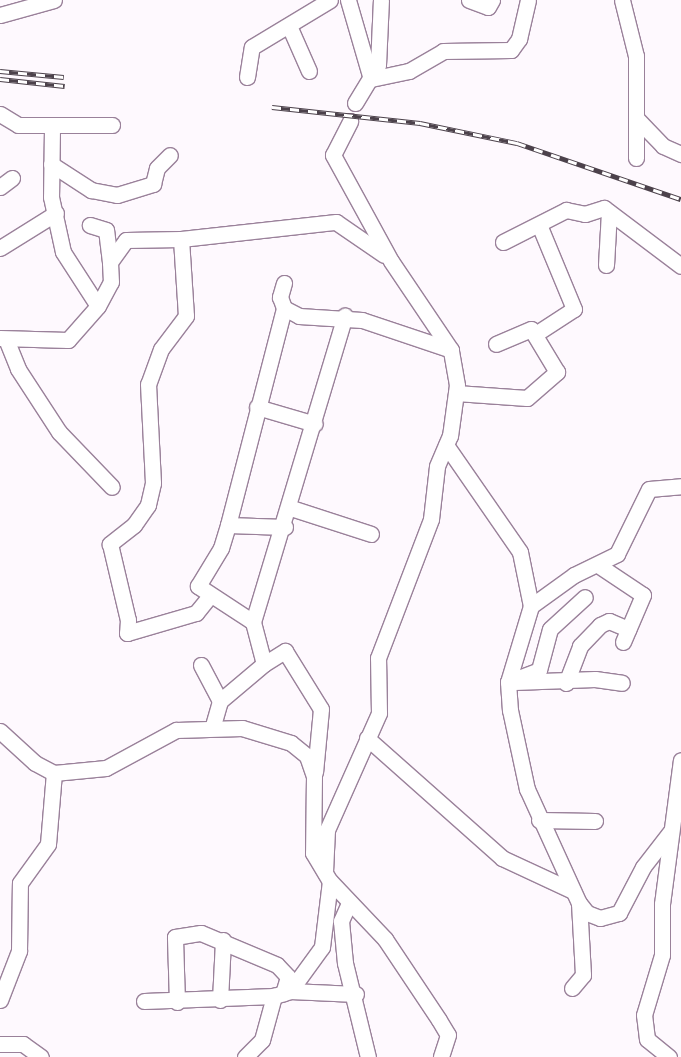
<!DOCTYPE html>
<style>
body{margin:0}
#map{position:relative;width:681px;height:1057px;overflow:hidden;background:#fef9fe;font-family:"Asap Condensed",sans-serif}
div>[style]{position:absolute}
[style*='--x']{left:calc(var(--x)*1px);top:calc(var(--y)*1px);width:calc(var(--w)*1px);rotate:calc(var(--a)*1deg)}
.roads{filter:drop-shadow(1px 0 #9a819a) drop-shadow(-1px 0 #9a819a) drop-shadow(0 1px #9a819a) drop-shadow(0 -1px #9a819a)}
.minor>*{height:15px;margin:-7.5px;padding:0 7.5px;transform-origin:7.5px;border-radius:7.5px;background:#fff}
.rail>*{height:5px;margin-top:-2.5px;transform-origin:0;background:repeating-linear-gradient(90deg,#fff 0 9px,#4c424b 0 18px);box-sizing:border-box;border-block:1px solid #4c424b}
span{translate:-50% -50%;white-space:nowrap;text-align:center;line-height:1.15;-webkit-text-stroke:4px #fff;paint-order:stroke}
</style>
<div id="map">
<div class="roads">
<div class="minor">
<div style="--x:348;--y:0;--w:82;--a:73.8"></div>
<div style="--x:469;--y:0;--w:20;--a:20"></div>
<div style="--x:488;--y:7;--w:8;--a:-60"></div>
<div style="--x:622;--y:0;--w:58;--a:76"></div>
<div style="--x:636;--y:56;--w:102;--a:90"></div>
<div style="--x:0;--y:15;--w:56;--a:-15.5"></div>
<div style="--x:290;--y:28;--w:47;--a:66.2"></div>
<div style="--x:247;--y:77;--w:30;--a:-81"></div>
<div style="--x:252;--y:47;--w:91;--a:-31.1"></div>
<div style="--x:371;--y:79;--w:39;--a:-12"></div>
<div style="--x:409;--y:71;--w:39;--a:-30"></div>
<div style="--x:443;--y:51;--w:68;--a:-0.8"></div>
<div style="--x:511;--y:50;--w:14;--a:-54"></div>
<div style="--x:519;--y:39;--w:40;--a:-77"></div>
<div style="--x:355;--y:103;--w:44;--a:-58.8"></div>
<div style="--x:378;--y:65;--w:65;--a:-87.4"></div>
<div style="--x:0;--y:114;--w:21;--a:31"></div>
<div style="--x:18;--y:125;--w:94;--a:0"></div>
<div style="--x:638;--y:120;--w:36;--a:46"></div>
<div style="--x:663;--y:146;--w:20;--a:24"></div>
<div style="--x:52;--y:128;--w:69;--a:90.8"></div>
<div style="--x:51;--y:197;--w:56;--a:77.7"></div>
<div style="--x:63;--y:252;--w:64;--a:57.1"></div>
<div style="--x:51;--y:164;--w:48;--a:33"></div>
<div style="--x:91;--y:190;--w:26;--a:11"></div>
<div style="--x:117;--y:195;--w:38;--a:-17"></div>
<div style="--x:153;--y:184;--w:16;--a:-76"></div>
<div style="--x:157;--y:168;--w:18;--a:-45"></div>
<div style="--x:0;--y:187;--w:15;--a:-37"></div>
<div style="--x:181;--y:239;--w:77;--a:86.3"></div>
<div style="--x:186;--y:316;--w:41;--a:127.1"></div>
<div style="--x:161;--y:349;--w:37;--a:110"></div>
<div style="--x:148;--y:384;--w:99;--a:87.1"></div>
<div style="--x:153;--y:483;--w:23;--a:103"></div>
<div style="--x:148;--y:505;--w:24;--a:125"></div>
<div style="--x:134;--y:525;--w:31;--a:142"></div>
<div style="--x:110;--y:544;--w:78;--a:76.7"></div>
<div style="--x:128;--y:620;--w:13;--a:94"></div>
<div style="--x:127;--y:633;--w:72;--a:-16.2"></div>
<div style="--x:196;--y:613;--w:22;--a:-51"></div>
<div style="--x:503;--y:242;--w:71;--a:-26.9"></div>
<div style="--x:566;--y:210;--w:19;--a:12"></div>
<div style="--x:585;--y:214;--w:20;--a:-18"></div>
<div style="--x:604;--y:208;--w:96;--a:37"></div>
<div style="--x:0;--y:248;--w:66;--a:-32"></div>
<div style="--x:110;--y:262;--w:27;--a:-54"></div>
<div style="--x:126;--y:240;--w:55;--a:-1"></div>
<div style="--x:181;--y:239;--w:156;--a:-6.3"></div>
<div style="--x:336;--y:222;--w:58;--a:34.5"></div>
<div style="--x:606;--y:265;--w:53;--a:-86.8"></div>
<div style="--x:284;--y:283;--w:15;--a:106"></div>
<div style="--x:280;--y:297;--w:12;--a:70"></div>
<div style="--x:284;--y:308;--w:17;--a:28"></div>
<div style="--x:299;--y:316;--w:63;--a:3.6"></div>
<div style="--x:362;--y:320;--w:94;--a:18.6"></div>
<div style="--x:537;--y:333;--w:44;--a:-33"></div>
<div style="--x:574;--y:309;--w:89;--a:-112.5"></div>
<div style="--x:0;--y:338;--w:68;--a:1.7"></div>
<div style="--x:68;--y:340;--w:45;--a:-48.6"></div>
<div style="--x:98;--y:306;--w:27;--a:-62"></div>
<div style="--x:111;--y:282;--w:20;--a:-93"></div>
<div style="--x:110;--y:262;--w:32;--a:-97"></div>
<div style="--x:106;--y:230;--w:17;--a:-163"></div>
<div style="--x:6;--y:339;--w:32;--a:68"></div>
<div style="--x:18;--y:369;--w:75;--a:56.9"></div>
<div style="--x:59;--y:432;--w:76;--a:46.1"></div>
<div style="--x:456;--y:393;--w:71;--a:4"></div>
<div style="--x:527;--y:398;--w:40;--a:-41"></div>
<div style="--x:557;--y:372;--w:50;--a:-121.2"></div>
<div style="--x:531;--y:329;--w:38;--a:157"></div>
<div style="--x:257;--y:407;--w:60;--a:16.3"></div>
<div style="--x:446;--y:445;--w:130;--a:55.3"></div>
<div style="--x:520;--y:552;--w:55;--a:78.5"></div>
<div style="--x:531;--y:606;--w:79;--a:106.8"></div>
<div style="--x:508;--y:682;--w:28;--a:86"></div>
<div style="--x:510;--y:710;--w:81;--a:77.9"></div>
<div style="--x:527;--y:789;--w:125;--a:65.5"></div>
<div style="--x:579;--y:903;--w:72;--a:86.8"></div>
<div style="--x:583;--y:975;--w:17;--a:130"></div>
<div style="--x:291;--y:508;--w:84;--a:18"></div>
<div style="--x:228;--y:525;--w:57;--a:2"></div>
<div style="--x:598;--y:565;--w:54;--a:33.7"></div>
<div style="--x:643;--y:595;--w:51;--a:113.1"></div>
<div style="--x:531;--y:606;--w:53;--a:-35.8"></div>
<div style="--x:574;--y:575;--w:48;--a:-26"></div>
<div style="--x:617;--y:554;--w:72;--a:-63.8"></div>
<div style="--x:649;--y:489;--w:32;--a:-5"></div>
<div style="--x:253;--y:622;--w:66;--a:-146.8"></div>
<div style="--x:198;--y:586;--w:44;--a:-58.8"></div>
<div style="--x:221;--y:548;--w:24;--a:-73"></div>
<div style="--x:228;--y:525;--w:224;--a:-75.5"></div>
<div style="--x:264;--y:664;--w:25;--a:-32"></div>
<div style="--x:285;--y:651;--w:68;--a:58.2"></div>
<div style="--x:321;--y:709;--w:63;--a:95.4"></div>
<div style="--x:201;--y:665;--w:41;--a:62.2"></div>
<div style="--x:220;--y:701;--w:25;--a:106"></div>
<div style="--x:508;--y:682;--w:33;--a:-21"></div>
<div style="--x:539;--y:670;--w:42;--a:-75"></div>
<div style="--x:550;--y:629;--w:47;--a:-42.4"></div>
<div style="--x:514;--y:682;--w:81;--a:-2.1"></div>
<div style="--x:595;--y:679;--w:27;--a:8"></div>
<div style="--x:566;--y:683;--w:40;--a:-69"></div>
<div style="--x:580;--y:646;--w:29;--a:-46"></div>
<div style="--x:600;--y:625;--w:10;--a:-24"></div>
<div style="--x:609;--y:621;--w:21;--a:23"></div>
<div style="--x:220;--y:701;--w:57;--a:-40.1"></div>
<div style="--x:264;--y:664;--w:43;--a:-104.7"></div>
<div style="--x:253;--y:622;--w:320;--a:-73.3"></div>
<div style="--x:0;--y:731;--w:47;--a:42.4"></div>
<div style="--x:35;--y:763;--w:21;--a:28"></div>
<div style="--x:54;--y:773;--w:52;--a:-5.5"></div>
<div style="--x:106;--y:768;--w:80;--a:-28.5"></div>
<div style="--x:176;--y:730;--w:66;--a:-1.7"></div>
<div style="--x:242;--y:728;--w:51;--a:17"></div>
<div style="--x:291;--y:743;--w:21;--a:39"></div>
<div style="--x:307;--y:756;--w:21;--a:71"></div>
<div style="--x:314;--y:776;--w:77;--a:90.7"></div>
<div style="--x:313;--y:853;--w:33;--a:59"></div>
<div style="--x:330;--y:881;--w:80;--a:46.5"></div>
<div style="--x:385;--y:939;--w:97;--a:56.3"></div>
<div style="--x:439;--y:1020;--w:17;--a:59"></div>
<div style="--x:448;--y:1035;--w:23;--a:108"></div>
<div style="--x:367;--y:738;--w:181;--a:41.6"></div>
<div style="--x:502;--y:858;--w:78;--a:24.9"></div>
<div style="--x:539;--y:820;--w:56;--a:1"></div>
<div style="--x:325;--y:872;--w:42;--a:-87.3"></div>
<div style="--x:327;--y:830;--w:128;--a:-66"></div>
<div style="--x:379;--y:713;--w:55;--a:-91"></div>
<div style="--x:378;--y:658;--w:149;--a:-69.1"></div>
<div style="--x:431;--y:519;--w:53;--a:-83.5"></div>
<div style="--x:437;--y:466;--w:33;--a:-67"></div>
<div style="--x:450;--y:436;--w:51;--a:-82.2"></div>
<div style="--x:457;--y:385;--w:36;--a:-100"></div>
<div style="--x:451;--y:350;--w:107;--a:-124"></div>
<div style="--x:391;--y:261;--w:121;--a:-118.7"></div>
<div style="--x:333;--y:155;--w:38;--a:-63"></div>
<div style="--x:349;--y:903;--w:20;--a:114"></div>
<div style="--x:341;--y:921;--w:42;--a:84.6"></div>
<div style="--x:345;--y:963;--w:97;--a:76.3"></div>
<div style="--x:579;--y:903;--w:13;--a:51"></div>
<div style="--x:587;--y:913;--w:14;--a:21"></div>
<div style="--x:600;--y:918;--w:20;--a:-15"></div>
<div style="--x:619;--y:913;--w:52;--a:-62.4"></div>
<div style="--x:643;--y:867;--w:46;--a:-52.1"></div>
<div style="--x:290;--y:991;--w:54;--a:-54"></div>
<div style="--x:322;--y:947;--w:66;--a:-83.1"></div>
<div style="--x:0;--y:1000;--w:53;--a:-68.8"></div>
<div style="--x:19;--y:951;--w:68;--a:-89.2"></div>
<div style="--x:20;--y:883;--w:48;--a:-54.3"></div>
<div style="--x:48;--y:844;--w:71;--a:-85.2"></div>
<div style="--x:220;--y:1000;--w:60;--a:-87.1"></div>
<div style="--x:144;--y:1001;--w:130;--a:-2.2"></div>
<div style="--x:274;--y:996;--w:17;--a:-17"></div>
<div style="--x:290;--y:991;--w:66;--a:2.6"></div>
<div style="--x:177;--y:1002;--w:65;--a:-91.8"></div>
<div style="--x:175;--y:937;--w:26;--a:-9"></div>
<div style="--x:201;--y:933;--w:82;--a:22.8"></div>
<div style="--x:277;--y:965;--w:16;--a:47"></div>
<div style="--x:288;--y:977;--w:17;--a:107"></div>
<div style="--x:0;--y:1044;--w:23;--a:0"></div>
<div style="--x:23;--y:1044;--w:22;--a:36"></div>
<div style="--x:245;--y:1057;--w:24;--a:-45"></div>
<div style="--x:262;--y:1040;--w:46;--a:-74.7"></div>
<div style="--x:669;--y:1057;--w:28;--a:-141"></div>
<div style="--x:647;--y:1039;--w:24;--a:-97"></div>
<div style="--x:644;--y:1015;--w:63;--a:-73.3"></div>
<div style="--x:662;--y:955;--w:51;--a:-90"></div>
<div style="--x:662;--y:904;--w:145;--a:-82.5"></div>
</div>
</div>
<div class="rail">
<div style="--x:0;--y:71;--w:64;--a:5.4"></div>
<div style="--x:0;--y:79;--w:65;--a:6.1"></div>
<div style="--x:272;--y:107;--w:149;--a:6.2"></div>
<div style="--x:420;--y:123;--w:99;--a:11.7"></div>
<div style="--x:517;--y:143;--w:173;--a:18.9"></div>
</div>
</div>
